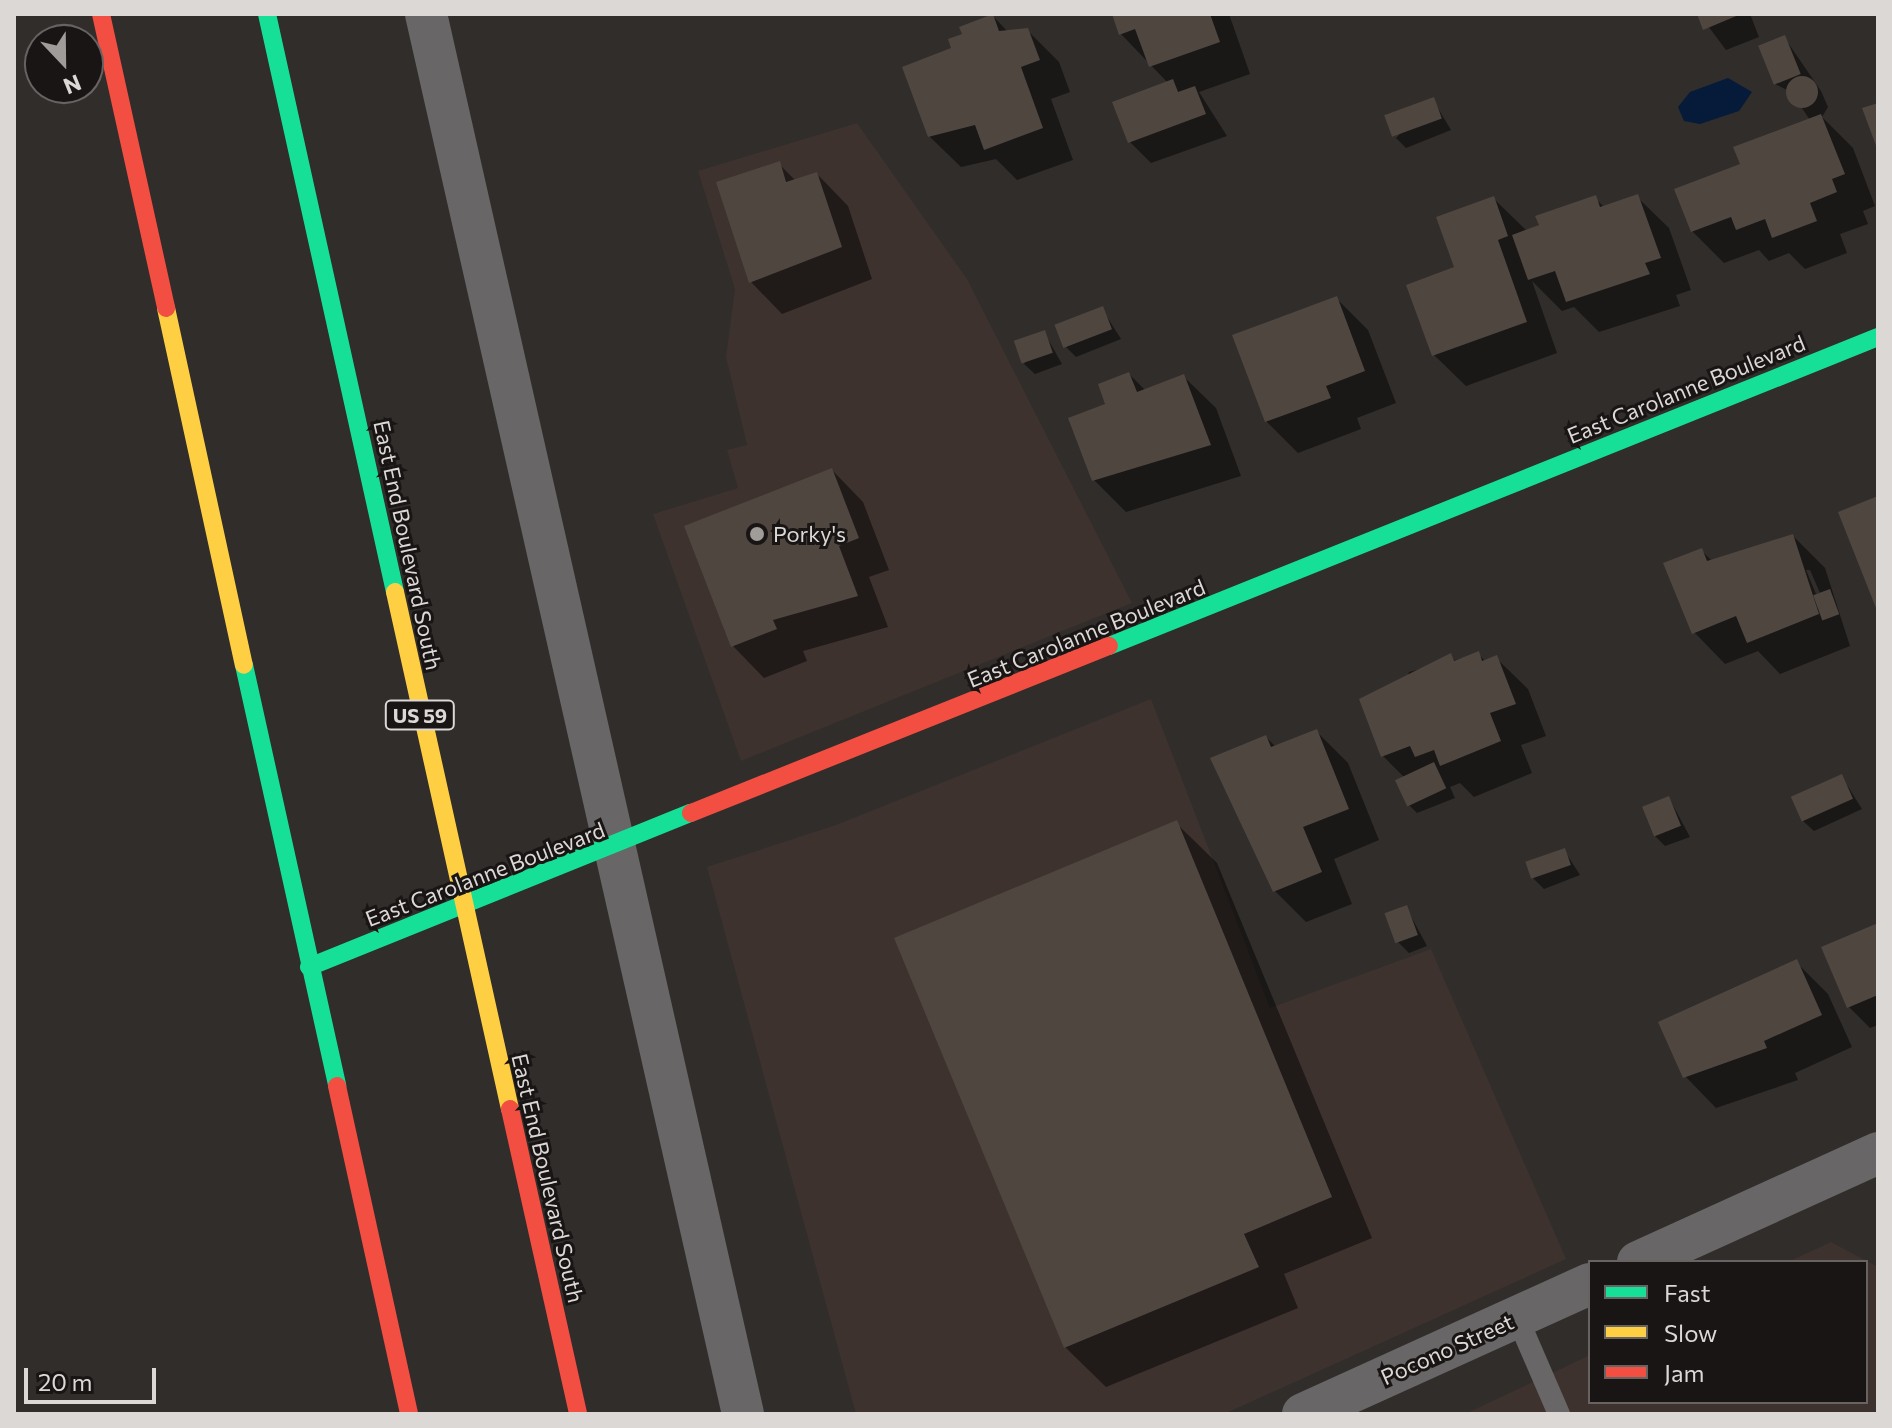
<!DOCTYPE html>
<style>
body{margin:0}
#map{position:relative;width:1892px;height:1428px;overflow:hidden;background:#302d2b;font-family:Commissioner,sans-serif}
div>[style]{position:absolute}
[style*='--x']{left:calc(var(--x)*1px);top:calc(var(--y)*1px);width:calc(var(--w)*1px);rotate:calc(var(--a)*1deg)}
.built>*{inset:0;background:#3d322d}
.water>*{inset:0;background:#061a3a}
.shadow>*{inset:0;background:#0007}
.building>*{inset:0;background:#4f4640;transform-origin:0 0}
.round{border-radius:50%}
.lane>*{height:22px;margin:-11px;padding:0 11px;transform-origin:11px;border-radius:11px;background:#686666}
.street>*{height:42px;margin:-21px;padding:0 21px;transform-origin:21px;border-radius:21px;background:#686666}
.fast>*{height:18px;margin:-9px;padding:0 9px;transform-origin:9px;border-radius:9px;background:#16e098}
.slow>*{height:18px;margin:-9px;padding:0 9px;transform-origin:9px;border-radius:9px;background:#ffcf43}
.jam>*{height:18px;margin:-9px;padding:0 9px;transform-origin:9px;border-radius:9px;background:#f24e42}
.dots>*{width:22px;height:22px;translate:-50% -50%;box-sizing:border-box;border:4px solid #181514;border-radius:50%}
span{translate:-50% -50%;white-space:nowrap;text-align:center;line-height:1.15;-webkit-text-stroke:6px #181514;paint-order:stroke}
.shield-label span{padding:2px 6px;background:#181514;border:2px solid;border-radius:6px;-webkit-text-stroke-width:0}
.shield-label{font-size:20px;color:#dcd8d6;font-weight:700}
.street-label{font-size:22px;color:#dcd8d6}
.poi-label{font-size:22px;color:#dcd8d6}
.left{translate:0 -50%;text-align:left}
.frame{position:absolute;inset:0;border:16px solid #dcd8d6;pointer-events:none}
.legend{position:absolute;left:1588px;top:1260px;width:280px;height:144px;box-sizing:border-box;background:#181514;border:2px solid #666362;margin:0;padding:10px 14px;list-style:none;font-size:24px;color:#dcd8d6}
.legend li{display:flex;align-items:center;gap:16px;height:40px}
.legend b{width:40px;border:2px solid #666362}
.north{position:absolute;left:24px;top:24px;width:80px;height:80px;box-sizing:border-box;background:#181514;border:2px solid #666362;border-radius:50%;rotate:158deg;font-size:22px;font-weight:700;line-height:32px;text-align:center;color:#dcd8d6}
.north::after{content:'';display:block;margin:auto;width:28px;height:36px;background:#a09c9a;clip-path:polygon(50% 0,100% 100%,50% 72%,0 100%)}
.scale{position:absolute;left:24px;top:1368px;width:132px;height:36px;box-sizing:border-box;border:4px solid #dcd8d6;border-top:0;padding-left:10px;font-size:24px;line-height:28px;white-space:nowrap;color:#dcd8d6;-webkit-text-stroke:6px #181514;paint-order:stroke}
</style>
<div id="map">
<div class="built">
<div style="clip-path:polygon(857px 123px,967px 279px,1132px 603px,741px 761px,653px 514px,738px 488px,727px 450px,747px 445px,726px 357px,735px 289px,698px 171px)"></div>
<div style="clip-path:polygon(1151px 699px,1270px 1008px,1431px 949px,1566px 1259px,1224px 1414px,856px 1414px,707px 867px,836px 825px)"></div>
<div style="clip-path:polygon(1831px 1242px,1878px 1267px,1878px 1414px,1465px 1414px,1590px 1355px,1590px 1402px,1866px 1402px,1866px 1262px,1788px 1262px)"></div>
</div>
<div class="water">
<div style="clip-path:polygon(1728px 78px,1752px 92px,1739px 111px,1700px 124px,1684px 121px,1678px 107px,1690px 92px)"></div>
</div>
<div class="shadow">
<div style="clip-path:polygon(1114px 14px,1229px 14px,1250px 74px,1199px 92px,1227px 136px,1151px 163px,1130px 142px,1168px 83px,1121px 34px)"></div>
<div style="clip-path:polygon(1699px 14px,1750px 14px,1759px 37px,1726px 50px)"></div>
<div style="clip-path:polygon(993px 16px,1008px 32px,1027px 30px,1059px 62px,1070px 92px,1051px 99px,1073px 160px,1017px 180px,996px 159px,961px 167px,929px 136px,954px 50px)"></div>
<div style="clip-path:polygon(1784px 37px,1821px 91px,1828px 107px,1822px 117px,1853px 148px,1875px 206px,1863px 211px,1868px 224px,1840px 234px,1847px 253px,1805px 269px,1789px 253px,1769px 261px,1759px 250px,1724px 263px,1692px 231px,1742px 165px,1810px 120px,1791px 92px,1775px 84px)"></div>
<div style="clip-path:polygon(1433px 100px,1451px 130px,1406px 148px,1396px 138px)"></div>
<div style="clip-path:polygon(779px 164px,796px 181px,817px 174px,848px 206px,872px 279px,782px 314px,751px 282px)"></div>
<div style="clip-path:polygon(1637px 197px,1669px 228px,1691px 290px,1676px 295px,1680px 306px,1599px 332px,1574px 307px,1562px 311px,1532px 281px,1557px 353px,1466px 386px,1434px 355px,1457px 268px,1494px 199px,1527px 231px,1595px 198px,1605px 208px)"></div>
<div style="clip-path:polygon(1336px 298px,1368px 330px,1396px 403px,1357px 418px,1361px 429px,1298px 453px,1266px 421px)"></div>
<div style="clip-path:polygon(1102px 309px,1121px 339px,1076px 357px,1066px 347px)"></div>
<div style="clip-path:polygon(1044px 332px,1062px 364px,1035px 374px,1024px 364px)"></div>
<div style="clip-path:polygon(1129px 374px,1146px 391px,1184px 377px,1216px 408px,1241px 476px,1126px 512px,1094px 480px,1108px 405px)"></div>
<div style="clip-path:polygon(832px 470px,863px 502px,889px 570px,869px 577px,888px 627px,803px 651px,807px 661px,764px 678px,733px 646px)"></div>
<div style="clip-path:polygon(evenodd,1793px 536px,1825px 568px,1850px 646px,1780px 674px,1758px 651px,1725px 664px,1694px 632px,1701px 550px,1712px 561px,1793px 536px,1806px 570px,1810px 570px,1820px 593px,1816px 594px,1806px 570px)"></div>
<div style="clip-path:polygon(1478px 654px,1486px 662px,1496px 658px,1528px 689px,1546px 736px,1521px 745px,1532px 773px,1474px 797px,1460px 783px,1450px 787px,1455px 798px,1417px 813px,1407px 803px,1404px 777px,1383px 756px,1409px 672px)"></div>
<div style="clip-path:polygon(1316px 731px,1348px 763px,1379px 840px,1334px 859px,1352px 904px,1306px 922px,1275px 891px,1266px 737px,1276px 747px)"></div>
<div style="clip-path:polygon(1842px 777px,1862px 809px,1814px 831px,1803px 821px)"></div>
<div style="clip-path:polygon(1669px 798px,1690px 837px,1665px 846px,1655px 836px)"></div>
<div style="clip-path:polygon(1176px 823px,1217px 863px,1372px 1238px,1284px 1274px,1298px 1308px,1106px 1387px,1065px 1347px)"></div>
<div style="clip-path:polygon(1564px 850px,1580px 875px,1544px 889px,1533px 878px)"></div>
<div style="clip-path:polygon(1406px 907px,1427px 946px,1409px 953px,1398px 942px)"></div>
<div style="clip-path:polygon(1878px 925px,1878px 1025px,1870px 1028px,1849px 1007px)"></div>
<div style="clip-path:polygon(1796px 962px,1828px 994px,1852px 1047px,1795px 1073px,1798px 1080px,1716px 1108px,1685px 1076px)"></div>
</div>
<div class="building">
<div style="clip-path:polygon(993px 14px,999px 31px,1028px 28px,1040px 60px,1021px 67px,1043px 128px,984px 150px,975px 125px,928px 137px,902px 67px,951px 48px,948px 39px,962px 34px,959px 27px)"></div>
<div style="clip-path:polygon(1112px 14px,1210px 14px,1220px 42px,1149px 67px,1135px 29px,1119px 35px)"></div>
<div style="clip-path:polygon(1697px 14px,1741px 14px,1703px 30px)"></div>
<div style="left:1785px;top:35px;width:42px;height:29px;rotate:68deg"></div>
<div class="round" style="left:1786px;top:76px;width:32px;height:32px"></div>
<div style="clip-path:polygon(1173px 79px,1178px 92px,1195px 86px,1206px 114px,1128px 143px,1112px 102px)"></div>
<div style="left:1434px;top:97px;width:23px;height:53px;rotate:70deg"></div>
<div style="clip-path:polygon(1878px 103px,1878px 151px,1862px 108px)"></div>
<div style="clip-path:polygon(1821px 114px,1845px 174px,1832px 179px,1837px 192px,1810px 203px,1817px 221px,1772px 238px,1765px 219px,1736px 230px,1731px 217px,1691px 232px,1674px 189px,1740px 164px,1733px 147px)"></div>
<div style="clip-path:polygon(780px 161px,786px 182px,817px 172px,842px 247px,749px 283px,716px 182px)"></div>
<div style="clip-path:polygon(1638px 194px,1661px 258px,1645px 263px,1650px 274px,1566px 302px,1555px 271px,1528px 280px,1512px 235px,1539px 225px,1535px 216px,1596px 195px,1600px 207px)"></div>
<div style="clip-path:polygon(1494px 196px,1508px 236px,1498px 240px,1527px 322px,1432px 356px,1406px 285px,1454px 267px,1436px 217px)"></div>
<div style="clip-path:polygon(1337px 296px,1365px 371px,1326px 386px,1331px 398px,1265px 422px,1232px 335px)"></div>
<div style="left:1103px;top:306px;width:25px;height:52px;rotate:69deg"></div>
<div style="left:1045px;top:330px;width:24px;height:33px;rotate:71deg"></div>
<div style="clip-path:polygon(1129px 372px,1137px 392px,1184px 374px,1211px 445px,1092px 481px,1068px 418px,1105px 404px,1098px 384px)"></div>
<div style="clip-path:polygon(832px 468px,859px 538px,839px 546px,858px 596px,773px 620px,777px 629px,731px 647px,684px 526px)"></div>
<div style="clip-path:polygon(1878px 496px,1878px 613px,1838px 512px)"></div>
<div style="clip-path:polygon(1793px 534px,1819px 614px,1747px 643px,1736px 616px,1692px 634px,1663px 563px,1702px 548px,1707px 561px)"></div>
<div style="left:1830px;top:589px;width:27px;height:18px;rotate:70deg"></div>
<div style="clip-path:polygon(1479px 651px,1482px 661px,1497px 655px,1516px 704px,1490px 713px,1501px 741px,1440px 766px,1434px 750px,1415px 757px,1410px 746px,1381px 757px,1359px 699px,1451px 653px,1454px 661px)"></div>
<div style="clip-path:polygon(1317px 729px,1349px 809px,1303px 827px,1322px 872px,1273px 892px,1210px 758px,1266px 735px,1271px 747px)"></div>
<div style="left:1434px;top:762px;width:29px;height:43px;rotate:65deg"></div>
<div style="left:1842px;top:774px;width:27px;height:56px;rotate:66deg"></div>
<div style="left:1669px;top:796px;width:32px;height:29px;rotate:68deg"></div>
<div style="clip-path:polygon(1177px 820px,1332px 1197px,1244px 1234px,1259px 1267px,1064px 1348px,894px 938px)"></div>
<div style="left:1565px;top:848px;width:18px;height:42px;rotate:71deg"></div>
<div style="left:1407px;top:905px;width:32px;height:24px;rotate:70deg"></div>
<div style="clip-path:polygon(1878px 923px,1878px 995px,1847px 1008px,1821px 947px)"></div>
<div style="clip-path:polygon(1797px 959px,1822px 1015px,1764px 1041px,1767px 1048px,1683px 1078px,1658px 1022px)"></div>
</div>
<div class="lane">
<div style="--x:1517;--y:1317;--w:106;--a:66.6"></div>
</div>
<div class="street">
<div style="--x:426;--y:14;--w:1435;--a:77.24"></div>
<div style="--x:1638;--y:1262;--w:264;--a:-24.4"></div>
<div style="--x:1303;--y:1414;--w:315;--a:-24.4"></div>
</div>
<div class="fast">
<div style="--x:267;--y:14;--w:592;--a:77.51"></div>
<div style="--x:1109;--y:646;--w:829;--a:-21.89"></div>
<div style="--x:244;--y:665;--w:431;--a:77.5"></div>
<div style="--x:309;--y:967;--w:412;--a:-22"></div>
</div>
<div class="slow">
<div style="--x:166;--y:308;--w:365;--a:77.7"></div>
<div style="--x:395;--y:592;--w:530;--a:77.46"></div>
</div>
<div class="jam">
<div style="--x:101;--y:14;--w:301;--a:77.5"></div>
<div style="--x:691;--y:813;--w:450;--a:-21.8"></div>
<div style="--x:337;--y:1086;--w:336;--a:77.6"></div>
<div style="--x:510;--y:1109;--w:312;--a:77.4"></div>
</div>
<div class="dots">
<div style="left:757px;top:534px;background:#a09c9a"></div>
</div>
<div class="shield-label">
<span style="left:420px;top:715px">US 59</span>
</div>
<div class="street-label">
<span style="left:1686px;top:389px;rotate:-22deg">East Carolanne Boulevard</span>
<span style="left:408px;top:545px;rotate:78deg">East End Boulevard South</span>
<span style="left:1086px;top:633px;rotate:-22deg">East Carolanne Boulevard</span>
<span style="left:485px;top:874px;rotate:-21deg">East Carolanne Boulevard</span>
<span style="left:548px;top:1178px;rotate:77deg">East End Boulevard South</span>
<span style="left:1447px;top:1349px;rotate:-24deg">Pocono Street</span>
</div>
<div class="poi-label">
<span class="left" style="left:773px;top:534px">Porky's</span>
</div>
<div class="frame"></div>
<ul class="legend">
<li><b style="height:10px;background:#16e098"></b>Fast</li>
<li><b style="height:10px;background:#ffcf43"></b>Slow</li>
<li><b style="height:10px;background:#f24e42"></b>Jam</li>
</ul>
<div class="north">N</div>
<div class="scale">20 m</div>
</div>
